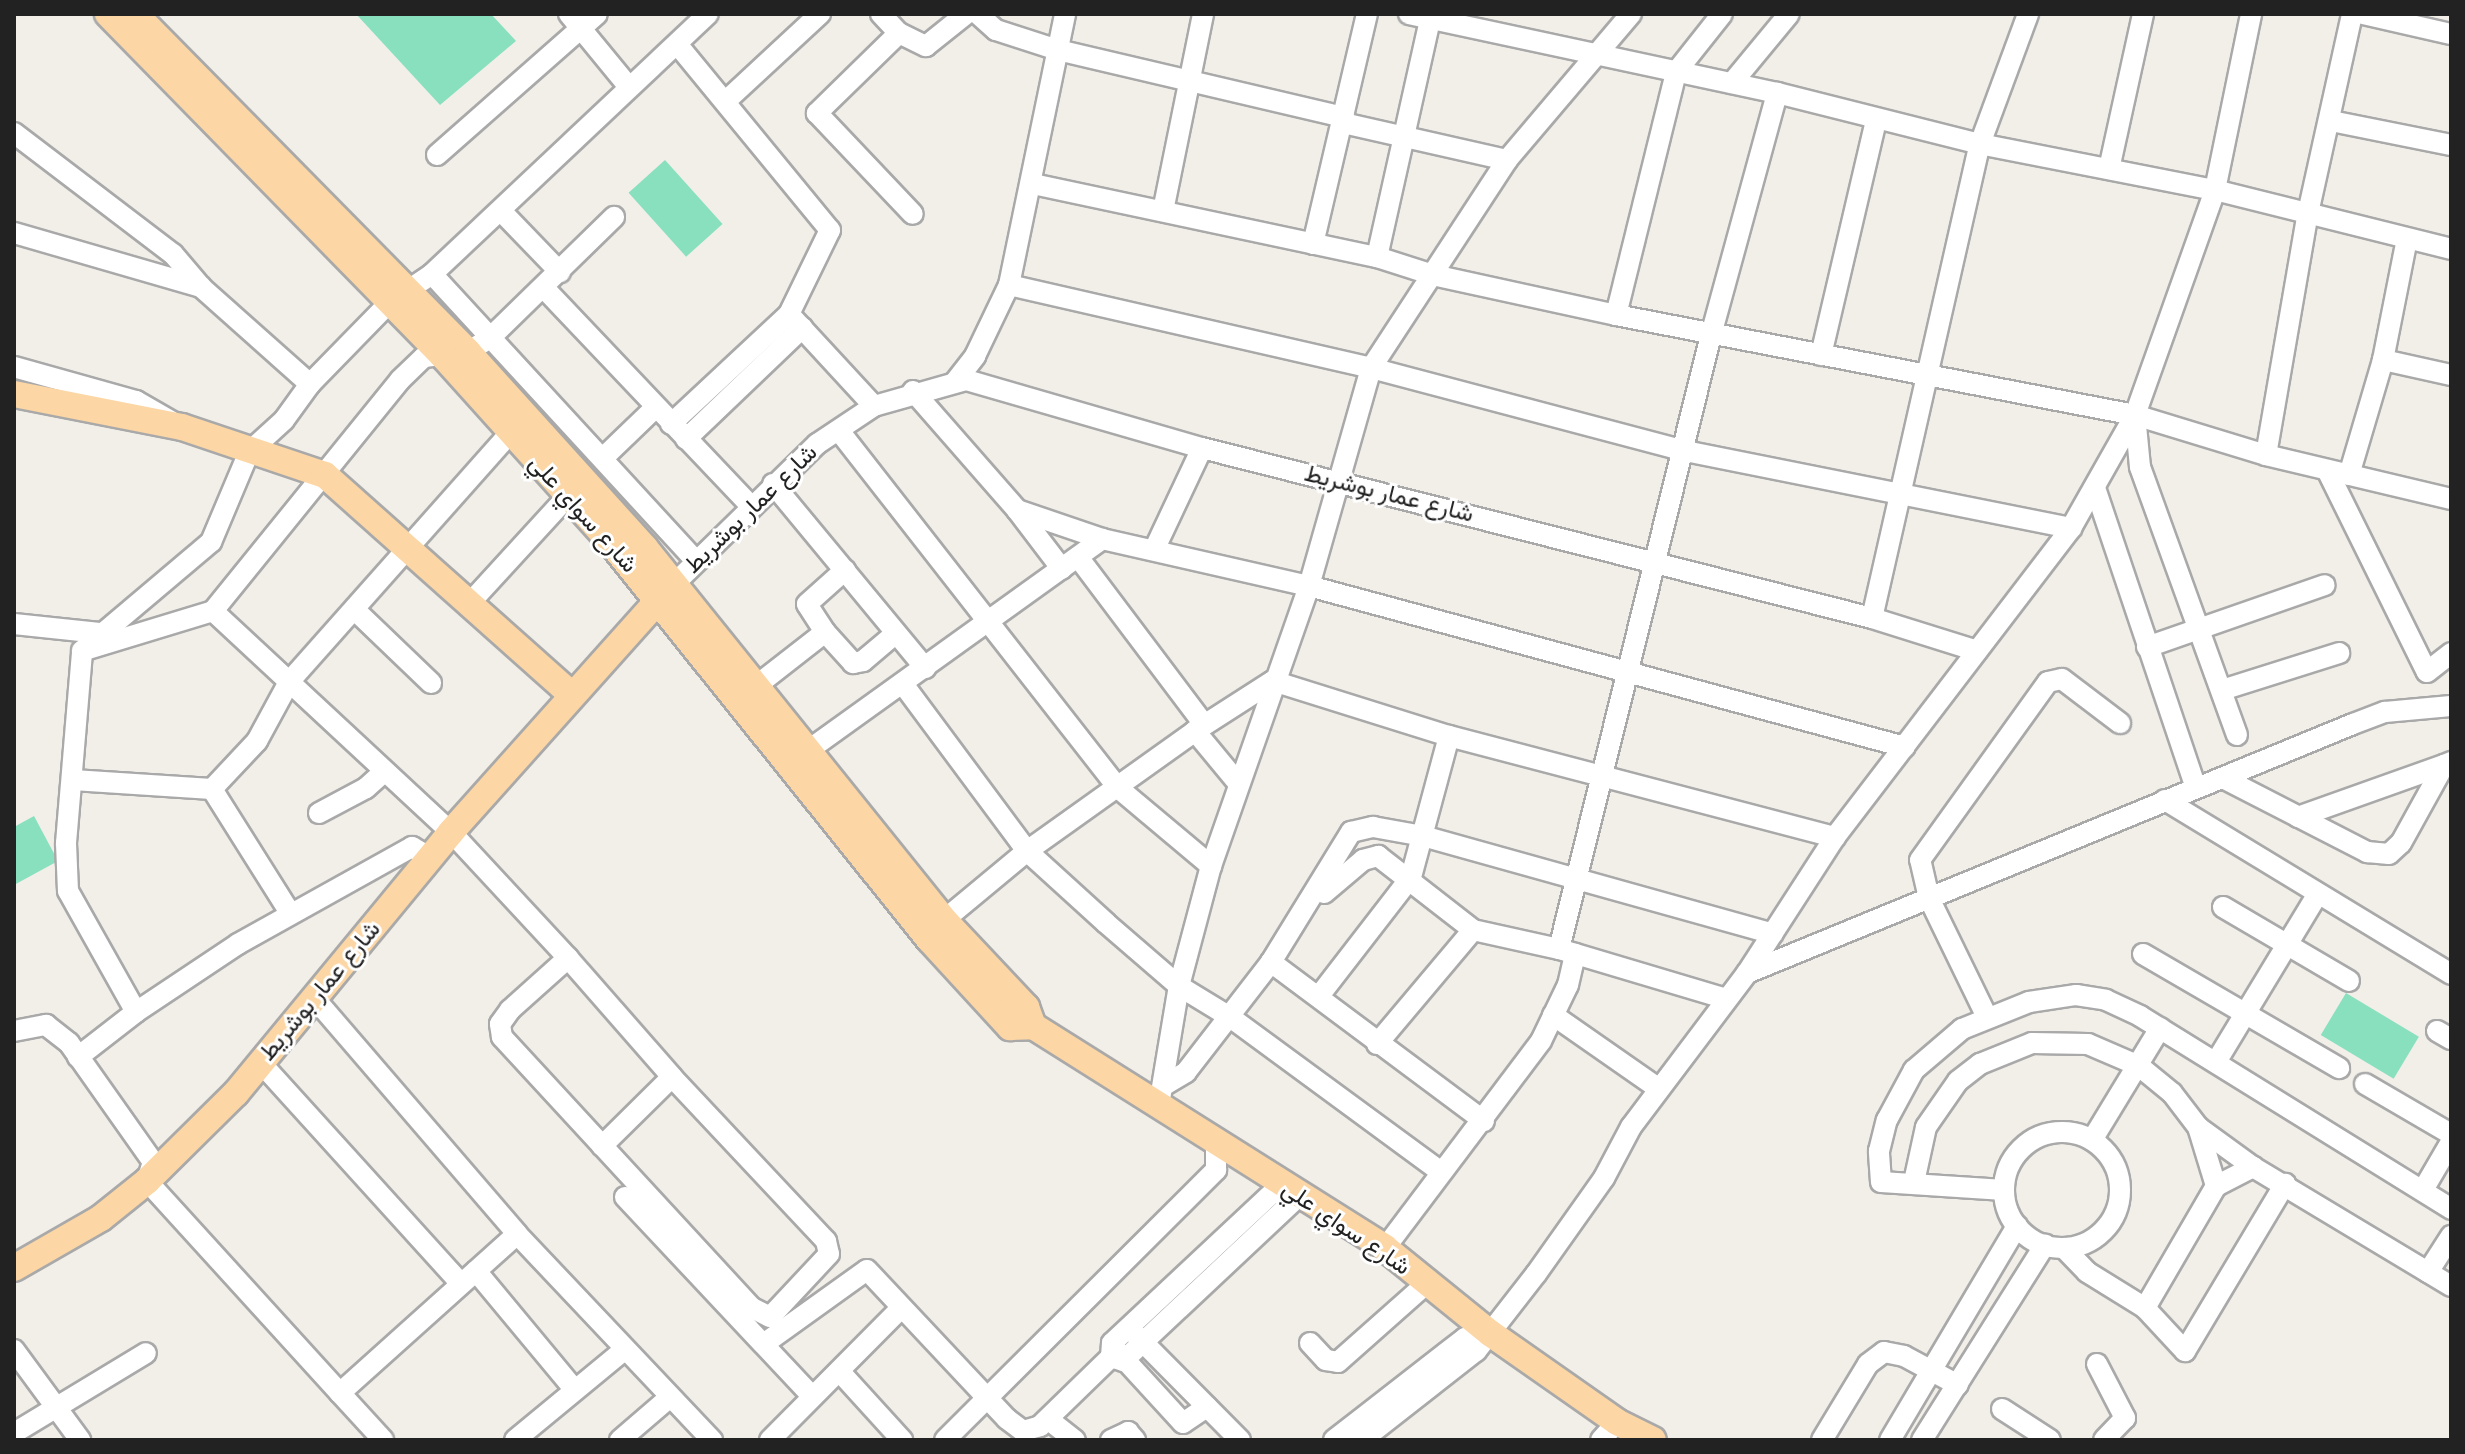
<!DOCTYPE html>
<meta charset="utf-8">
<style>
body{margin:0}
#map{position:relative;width:2465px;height:1454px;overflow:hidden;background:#f2efe9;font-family:"Fira Sans",Vazirmatn,sans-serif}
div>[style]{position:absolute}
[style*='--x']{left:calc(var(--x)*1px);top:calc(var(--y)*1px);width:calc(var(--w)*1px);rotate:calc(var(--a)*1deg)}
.pitch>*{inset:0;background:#88e0be;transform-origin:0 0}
.roads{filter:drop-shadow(2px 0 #a9a9a9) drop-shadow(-2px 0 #a9a9a9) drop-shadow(0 2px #a9a9a9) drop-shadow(0 -2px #a9a9a9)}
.minor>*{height:20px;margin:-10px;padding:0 10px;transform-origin:10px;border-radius:10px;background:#fff}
.minor>.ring{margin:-10px;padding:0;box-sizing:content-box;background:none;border:20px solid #fff;border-radius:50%}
.major>*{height:26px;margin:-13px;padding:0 13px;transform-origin:13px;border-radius:13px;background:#fcd6a4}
span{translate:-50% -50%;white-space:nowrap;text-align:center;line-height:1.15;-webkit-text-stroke:6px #fff;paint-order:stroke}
.street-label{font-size:24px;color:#222}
.frame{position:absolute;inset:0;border:16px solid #222;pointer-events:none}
</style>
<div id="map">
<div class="pitch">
<div style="clip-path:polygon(356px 14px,491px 14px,516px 41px,440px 105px)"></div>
<div style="left:665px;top:160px;width:86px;height:49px;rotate:48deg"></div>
<div style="clip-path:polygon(34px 816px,58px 861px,14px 885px,14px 827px)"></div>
<div style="left:2346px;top:993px;width:85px;height:49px;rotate:31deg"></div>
</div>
<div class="roads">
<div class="minor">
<div style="--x:569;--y:14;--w:94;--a:50.6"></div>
<div style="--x:881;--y:14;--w:26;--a:47"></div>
<div style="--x:899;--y:33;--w:115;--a:135.7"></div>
<div style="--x:817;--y:113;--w:139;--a:46.5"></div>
<div style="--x:978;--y:14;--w:24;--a:42"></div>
<div style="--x:996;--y:30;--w:65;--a:17.9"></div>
<div style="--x:1058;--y:50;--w:294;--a:13.2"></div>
<div style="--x:1409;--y:14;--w:376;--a:12.1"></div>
<div style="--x:1777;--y:93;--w:209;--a:14.1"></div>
<div style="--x:1980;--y:144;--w:239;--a:11.1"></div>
<div style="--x:2215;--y:190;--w:243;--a:14"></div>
<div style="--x:2363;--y:14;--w:90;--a:12.8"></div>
<div style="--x:899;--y:33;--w:30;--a:26"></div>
<div style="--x:926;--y:46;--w:51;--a:-38.7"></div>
<div style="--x:677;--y:44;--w:241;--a:50.6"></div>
<div style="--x:830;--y:230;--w:93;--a:116"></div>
<div style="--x:789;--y:314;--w:125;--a:47.3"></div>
<div style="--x:1732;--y:83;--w:89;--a:-50.4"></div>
<div style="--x:727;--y:100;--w:127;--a:-42.8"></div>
<div style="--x:2331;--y:121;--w:122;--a:11.3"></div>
<div style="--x:1343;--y:123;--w:168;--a:12.7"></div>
<div style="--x:14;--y:133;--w:200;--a:37.3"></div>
<div style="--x:173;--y:254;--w:43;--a:49.7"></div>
<div style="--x:201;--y:287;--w:146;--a:41.7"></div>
<div style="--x:437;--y:155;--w:213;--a:-41.4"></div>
<div style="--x:2109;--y:169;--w:159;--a:-77.6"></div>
<div style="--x:1033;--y:184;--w:352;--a:12"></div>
<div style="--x:1377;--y:257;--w:59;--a:17.8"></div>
<div style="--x:1433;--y:275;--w:187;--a:12.3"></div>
<div style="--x:1616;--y:315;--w:529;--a:10.91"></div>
<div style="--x:501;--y:211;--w:85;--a:46"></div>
<div style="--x:1163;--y:211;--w:201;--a:-78.5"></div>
<div style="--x:14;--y:233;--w:195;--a:16.1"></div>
<div style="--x:1313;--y:244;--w:236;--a:-76.8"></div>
<div style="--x:1377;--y:257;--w:244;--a:-77.4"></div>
<div style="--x:432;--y:274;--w:389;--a:47.4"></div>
<div style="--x:1009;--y:285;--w:371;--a:12.9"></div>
<div style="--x:1371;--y:368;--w:325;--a:14.8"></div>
<div style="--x:1685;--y:451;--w:394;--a:11.3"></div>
<div style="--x:544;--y:288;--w:299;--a:46.5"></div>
<div style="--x:1616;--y:315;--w:250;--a:-76.1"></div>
<div style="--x:1676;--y:72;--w:74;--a:-51.6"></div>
<div style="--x:1821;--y:355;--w:240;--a:-76.8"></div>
<div style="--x:2383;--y:360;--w:70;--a:12.4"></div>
<div style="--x:14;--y:367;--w:127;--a:15.6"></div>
<div style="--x:136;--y:401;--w:40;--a:29.7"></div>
<div style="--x:955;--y:382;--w:33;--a:-52"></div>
<div style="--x:975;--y:356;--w:79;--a:-64.4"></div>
<div style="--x:1009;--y:285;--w:277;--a:-78.3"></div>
<div style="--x:913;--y:391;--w:158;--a:48.8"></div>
<div style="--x:1017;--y:510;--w:90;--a:18.8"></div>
<div style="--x:1102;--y:539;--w:212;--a:12.8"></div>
<div style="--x:1309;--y:586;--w:617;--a:15.12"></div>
<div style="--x:671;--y:424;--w:161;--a:-43"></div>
<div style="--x:840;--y:432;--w:450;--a:52"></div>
<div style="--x:1117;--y:787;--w:123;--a:40"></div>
<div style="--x:686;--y:439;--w:161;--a:-43.7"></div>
<div style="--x:2266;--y:455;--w:246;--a:-80.2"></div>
<div style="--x:2308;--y:213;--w:204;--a:-77.5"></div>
<div style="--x:604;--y:457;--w:71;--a:-43.9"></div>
<div style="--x:2327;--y:470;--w:225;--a:63.7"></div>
<div style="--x:2427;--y:672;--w:31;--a:-38"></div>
<div style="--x:2349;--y:475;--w:120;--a:-73.5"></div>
<div style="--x:2383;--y:360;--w:123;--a:-78.8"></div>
<div style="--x:773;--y:484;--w:239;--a:50.4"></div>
<div style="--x:2096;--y:491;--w:310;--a:71.4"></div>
<div style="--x:1017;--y:510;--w:74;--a:52.7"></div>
<div style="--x:1155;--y:548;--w:110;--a:-64.8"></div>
<div style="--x:1078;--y:557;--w:209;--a:53"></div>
<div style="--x:674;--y:584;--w:200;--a:-44.4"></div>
<div style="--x:817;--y:444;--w:69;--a:-33.7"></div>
<div style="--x:874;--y:406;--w:96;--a:-15.8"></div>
<div style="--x:966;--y:380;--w:246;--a:16.1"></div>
<div style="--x:1202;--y:448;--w:691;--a:14.24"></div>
<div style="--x:1872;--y:618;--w:110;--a:17.4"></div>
<div style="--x:468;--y:605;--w:147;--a:-47.5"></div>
<div style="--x:213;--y:611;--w:325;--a:42.9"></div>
<div style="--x:451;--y:832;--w:172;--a:47.1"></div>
<div style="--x:568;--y:958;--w:158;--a:48.8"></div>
<div style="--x:672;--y:1077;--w:225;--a:46.8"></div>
<div style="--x:826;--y:1241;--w:13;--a:77"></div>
<div style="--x:829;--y:1254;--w:86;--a:133.1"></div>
<div style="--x:770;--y:1317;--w:20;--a:-153"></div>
<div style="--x:752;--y:1308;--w:369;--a:-132.7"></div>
<div style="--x:502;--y:1037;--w:13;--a:-99"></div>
<div style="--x:500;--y:1024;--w:17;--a:-54"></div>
<div style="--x:510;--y:1010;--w:78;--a:-41.9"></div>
<div style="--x:356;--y:611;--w:104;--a:43.8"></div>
<div style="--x:1872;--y:618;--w:486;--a:-77.2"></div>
<div style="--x:1980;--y:144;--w:139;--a:-69.7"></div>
<div style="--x:14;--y:624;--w:86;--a:6"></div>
<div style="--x:825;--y:632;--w:33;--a:-123"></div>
<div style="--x:807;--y:604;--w:51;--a:-41.8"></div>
<div style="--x:2147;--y:647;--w:188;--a:-19.2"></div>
<div style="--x:85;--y:650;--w:134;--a:-16.9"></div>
<div style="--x:213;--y:611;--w:297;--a:-51"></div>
<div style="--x:400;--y:380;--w:33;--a:-44"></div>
<div style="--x:424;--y:357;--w:44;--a:-6.5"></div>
<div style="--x:468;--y:352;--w:27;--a:-33"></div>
<div style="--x:491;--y:337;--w:172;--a:-44.3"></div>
<div style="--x:903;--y:684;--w:208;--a:53.4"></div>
<div style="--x:1027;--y:851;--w:107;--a:42.3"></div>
<div style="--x:1106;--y:923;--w:96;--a:40.8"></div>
<div style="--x:1179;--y:986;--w:60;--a:31.3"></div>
<div style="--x:1230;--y:1017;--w:260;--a:36.3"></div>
<div style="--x:2222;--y:690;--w:123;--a:-17.5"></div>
<div style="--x:747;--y:693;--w:99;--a:-38"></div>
<div style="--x:825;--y:632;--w:42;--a:47.9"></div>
<div style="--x:853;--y:663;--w:10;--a:-11"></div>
<div style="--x:863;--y:661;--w:42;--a:-40.2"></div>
<div style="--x:1195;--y:731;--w:67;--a:50.4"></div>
<div style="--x:2237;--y:735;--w:285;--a:-109.9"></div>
<div style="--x:2140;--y:467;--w:52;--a:-95.5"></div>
<div style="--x:2135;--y:415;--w:239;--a:-70.4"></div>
<div style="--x:2215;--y:190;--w:180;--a:-78.4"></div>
<div style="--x:810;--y:749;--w:360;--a:-35.7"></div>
<div style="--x:2225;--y:779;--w:160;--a:27.2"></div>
<div style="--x:2367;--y:852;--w:22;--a:5"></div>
<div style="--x:2389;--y:854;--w:16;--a:-43"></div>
<div style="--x:2401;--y:843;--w:89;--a:-61.1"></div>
<div style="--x:2444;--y:765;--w:8;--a:-23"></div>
<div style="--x:73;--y:780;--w:139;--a:3.7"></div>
<div style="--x:212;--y:789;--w:66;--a:-46.8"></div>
<div style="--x:257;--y:741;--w:67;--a:-61.5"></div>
<div style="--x:289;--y:682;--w:333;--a:-48.4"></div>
<div style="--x:212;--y:789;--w:146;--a:57.8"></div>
<div style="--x:2165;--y:800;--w:335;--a:31.3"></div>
<div style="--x:319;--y:813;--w:53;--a:-28"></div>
<div style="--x:366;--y:788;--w:25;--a:-42"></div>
<div style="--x:2298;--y:817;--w:155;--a:-19.6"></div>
<div style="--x:431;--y:858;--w:22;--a:-150"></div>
<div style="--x:412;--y:847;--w:199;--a:150.9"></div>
<div style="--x:238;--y:944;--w:123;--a:146.3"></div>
<div style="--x:136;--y:1012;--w:139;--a:-119.3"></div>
<div style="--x:68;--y:891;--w:48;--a:-92.4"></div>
<div style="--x:66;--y:843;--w:193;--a:-85.2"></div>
<div style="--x:82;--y:651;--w:169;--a:-40.2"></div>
<div style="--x:211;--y:542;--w:98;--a:-67.1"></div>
<div style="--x:249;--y:452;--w:47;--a:-42.4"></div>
<div style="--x:284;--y:420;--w:44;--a:-54.2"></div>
<div style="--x:310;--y:384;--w:113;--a:-45.7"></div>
<div style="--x:389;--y:303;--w:52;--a:-34"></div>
<div style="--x:432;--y:274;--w:379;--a:-43.3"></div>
<div style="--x:1324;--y:893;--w:51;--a:-40.2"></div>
<div style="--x:1363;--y:860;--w:16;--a:-15"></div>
<div style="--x:1378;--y:856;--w:120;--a:37.9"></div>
<div style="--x:1473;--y:930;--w:88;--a:12.5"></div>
<div style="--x:1559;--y:949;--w:175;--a:16.6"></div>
<div style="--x:2223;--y:907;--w:146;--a:30.4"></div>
<div style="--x:944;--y:920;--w:108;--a:-39.7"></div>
<div style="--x:1027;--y:851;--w:206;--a:-35.5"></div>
<div style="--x:1195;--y:731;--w:93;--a:-32.7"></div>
<div style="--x:1273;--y:681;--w:184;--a:17.4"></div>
<div style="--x:1449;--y:736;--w:399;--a:14.7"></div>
<div style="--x:1559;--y:949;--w:633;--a:-76.1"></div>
<div style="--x:1711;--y:335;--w:251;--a:-74.7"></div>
<div style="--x:2143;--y:954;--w:227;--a:30.2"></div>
<div style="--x:1747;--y:973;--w:655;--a:-22.34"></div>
<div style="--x:2353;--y:724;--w:34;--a:-21"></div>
<div style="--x:2385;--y:712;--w:66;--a:-5.2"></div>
<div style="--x:1319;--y:996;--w:150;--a:-52.3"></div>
<div style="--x:1411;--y:877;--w:146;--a:-74.9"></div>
<div style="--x:316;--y:1000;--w:308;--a:49.3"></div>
<div style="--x:517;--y:1234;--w:284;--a:46.6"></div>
<div style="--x:1553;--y:1015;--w:129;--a:34.9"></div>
<div style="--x:1987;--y:1017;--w:132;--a:-116"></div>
<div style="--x:1929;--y:898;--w:39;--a:-103"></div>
<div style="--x:1920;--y:860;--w:219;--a:-54.3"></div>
<div style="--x:2048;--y:682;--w:14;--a:-12"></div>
<div style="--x:2062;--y:679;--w:73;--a:37.2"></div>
<div style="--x:14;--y:1031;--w:33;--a:-11"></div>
<div style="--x:46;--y:1025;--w:29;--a:38"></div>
<div style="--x:69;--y:1043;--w:146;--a:54.8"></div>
<div style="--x:153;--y:1162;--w:20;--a:108"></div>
<div style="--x:147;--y:1181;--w:287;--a:47.7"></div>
<div style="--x:340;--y:1393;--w:238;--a:-41.9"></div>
<div style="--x:2437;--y:1031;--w:16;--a:30"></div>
<div style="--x:1377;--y:1044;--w:149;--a:-49.9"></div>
<div style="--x:78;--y:1057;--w:73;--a:-37.8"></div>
<div style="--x:260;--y:1062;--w:299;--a:47.8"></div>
<div style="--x:2216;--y:1062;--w:195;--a:-58.8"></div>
<div style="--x:2365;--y:1084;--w:99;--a:30.2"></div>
<div style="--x:1163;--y:1086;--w:27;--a:-31"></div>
<div style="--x:1186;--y:1072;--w:139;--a:-52.3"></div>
<div style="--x:1159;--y:1105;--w:121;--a:-80.5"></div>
<div style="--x:1179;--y:986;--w:124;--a:-75.1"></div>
<div style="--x:1211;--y:866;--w:297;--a:-70.7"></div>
<div style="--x:1309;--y:586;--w:227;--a:-74.1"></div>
<div style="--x:1371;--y:368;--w:249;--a:-56.8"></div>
<div style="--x:1507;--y:160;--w:192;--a:-49.7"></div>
<div style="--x:1484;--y:1121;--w:266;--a:-143.3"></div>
<div style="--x:1271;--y:962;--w:153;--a:-58.4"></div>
<div style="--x:1351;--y:832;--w:23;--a:-13"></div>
<div style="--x:1373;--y:827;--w:51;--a:10.2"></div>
<div style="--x:1423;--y:836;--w:363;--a:15.6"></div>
<div style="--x:2198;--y:1127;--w:62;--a:73"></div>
<div class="ring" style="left:2004px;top:1132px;width:96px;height:96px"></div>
<div style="--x:2092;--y:1140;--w:131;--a:-58.7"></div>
<div style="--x:602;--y:1146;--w:98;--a:-44.6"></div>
<div style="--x:1914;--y:1182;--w:56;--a:-77.7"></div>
<div style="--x:1926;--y:1127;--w:56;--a:-55.2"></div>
<div style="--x:1958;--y:1081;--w:28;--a:-38"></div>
<div style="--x:1980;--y:1064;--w:56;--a:-22"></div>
<div style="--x:2032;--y:1043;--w:56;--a:1"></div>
<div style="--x:2088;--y:1044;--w:56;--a:23.3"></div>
<div style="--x:2139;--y:1066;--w:43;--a:39.3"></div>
<div style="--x:2172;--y:1093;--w:43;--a:52.6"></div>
<div style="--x:2198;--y:1127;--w:68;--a:36"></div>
<div style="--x:2253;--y:1167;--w:231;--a:31"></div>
<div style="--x:2004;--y:1190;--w:123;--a:-176.3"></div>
<div style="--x:1881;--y:1182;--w:31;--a:-94"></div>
<div style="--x:1879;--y:1151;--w:32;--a:-76"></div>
<div style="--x:1887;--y:1120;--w:57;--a:-61.6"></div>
<div style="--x:1914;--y:1070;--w:63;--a:-40.5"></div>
<div style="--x:1962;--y:1029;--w:72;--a:-21.9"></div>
<div style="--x:2029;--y:1002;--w:48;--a:-8.5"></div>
<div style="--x:2076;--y:995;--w:30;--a:9"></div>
<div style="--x:2106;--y:1000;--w:38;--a:25"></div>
<div style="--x:2140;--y:1016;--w:366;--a:31.8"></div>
<div style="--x:2423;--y:1190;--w:56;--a:-59.7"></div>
<div style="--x:625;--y:1197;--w:273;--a:46.8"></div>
<div style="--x:1385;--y:1248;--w:259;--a:-53"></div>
<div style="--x:1541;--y:1041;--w:62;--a:-64.3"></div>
<div style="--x:1568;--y:985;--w:32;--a:-77"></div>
<div style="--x:2064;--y:1248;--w:33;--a:46"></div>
<div style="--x:2087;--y:1272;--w:68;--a:31.8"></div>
<div style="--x:2145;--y:1308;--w:141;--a:-59.8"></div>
<div style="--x:2216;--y:1186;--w:42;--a:-27.2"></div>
<div style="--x:476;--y:1271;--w:153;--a:50.3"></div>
<div style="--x:2428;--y:1272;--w:43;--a:-57.4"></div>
<div style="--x:2145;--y:1308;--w:59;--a:47.1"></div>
<div style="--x:2185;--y:1351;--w:195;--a:-59.1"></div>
<div style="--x:1134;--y:1333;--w:151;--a:45.3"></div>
<div style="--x:765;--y:1343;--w:125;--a:-35.6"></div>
<div style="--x:867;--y:1270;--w:204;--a:46.8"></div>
<div style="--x:1007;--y:1419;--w:20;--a:37"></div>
<div style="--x:1023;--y:1431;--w:18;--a:-16"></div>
<div style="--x:1040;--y:1426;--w:99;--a:-44.2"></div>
<div style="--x:1111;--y:1357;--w:14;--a:-86"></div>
<div style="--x:1112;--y:1343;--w:233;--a:-43.1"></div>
<div style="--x:1310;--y:1343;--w:23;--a:47"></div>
<div style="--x:1326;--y:1360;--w:12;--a:9"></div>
<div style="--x:1338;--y:1362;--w:118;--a:-41.6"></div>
<div style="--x:14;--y:1350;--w:112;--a:53.7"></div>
<div style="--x:1116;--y:1350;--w:99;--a:47.5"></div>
<div style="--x:1183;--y:1423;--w:29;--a:-34"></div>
<div style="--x:1111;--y:1357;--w:13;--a:18"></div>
<div style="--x:1123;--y:1361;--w:243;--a:-43.2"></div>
<div style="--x:2097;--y:1364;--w:61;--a:62.6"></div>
<div style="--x:2125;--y:1418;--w:30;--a:134"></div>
<div style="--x:841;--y:1373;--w:91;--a:47.7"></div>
<div style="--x:340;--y:1393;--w:64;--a:47.5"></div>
<div style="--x:2002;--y:1409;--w:57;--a:32.9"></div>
<div style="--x:1049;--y:1420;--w:33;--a:38"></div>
<div style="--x:14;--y:1433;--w:154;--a:-31.2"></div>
<div style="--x:515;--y:1440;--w:141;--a:-39.5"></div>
<div style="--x:620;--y:1440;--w:65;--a:-40.6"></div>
<div style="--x:770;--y:1440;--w:185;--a:-45.2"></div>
<div style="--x:945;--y:1440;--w:383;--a:-44.9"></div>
<div style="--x:1216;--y:1170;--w:28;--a:-90"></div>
<div style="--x:1111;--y:1440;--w:19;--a:-25"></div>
<div style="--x:1128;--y:1432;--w:11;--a:49"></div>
<div style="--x:1334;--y:1440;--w:166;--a:-37.9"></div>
<div style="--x:1465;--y:1338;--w:25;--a:-11"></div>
<div style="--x:1362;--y:1440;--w:145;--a:-38"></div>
<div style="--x:1476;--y:1351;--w:98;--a:-52.1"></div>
<div style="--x:1536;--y:1274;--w:118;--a:-54.7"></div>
<div style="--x:1604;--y:1178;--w:58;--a:-62.1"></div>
<div style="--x:1631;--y:1127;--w:193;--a:-53"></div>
<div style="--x:1747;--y:973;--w:162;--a:-57.1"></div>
<div style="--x:1835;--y:837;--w:389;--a:-52.6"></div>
<div style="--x:2071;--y:528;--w:130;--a:-60.5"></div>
<div style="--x:2135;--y:415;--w:137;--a:17"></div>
<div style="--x:2266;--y:455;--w:190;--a:13.4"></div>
<div style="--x:1601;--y:1440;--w:24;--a:-48"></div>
<div style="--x:1822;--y:1440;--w:89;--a:-58.8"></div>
<div style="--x:1868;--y:1364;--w:20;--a:-37"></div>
<div style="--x:1884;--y:1352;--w:20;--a:11"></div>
<div style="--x:1904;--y:1356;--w:61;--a:28.2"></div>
<div style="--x:1890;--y:1440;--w:249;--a:-59.3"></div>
<div style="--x:1922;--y:1440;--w:231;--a:-57.8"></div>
</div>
<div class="major">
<div style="--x:108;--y:14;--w:479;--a:45.6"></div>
<div style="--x:443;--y:356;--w:245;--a:48"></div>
<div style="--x:607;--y:538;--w:514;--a:51.24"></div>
<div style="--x:929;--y:939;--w:120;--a:47.4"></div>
<div style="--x:1010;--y:1027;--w:23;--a:-2"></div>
<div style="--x:1033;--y:1026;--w:416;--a:32.2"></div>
<div style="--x:1385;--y:1248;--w:135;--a:39"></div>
<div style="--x:1490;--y:1333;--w:155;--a:35"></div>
<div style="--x:1617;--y:1422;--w:40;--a:26.6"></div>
<div style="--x:135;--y:14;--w:474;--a:45.4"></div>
<div style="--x:468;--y:352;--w:264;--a:47.9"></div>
<div style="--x:645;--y:548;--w:477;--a:51.2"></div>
<div style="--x:944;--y:920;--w:120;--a:46.7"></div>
<div style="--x:1026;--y:1007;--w:20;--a:70"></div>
<div style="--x:14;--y:394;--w:171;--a:11.1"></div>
<div style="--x:182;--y:427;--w:151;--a:18.6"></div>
<div style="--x:325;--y:475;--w:329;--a:41.7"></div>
<div style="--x:14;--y:1268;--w:100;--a:-29.9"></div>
<div style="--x:101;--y:1218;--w:59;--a:-38.8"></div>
<div style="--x:147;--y:1181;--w:125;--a:-44.7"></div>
<div style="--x:236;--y:1093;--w:338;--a:-50.5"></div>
<div style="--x:451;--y:832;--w:329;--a:-48.2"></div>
</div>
</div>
<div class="street-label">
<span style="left:1389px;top:494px;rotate:14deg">شارع عمار بوشريط</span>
<span style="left:751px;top:509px;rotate:-44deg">شارع عمار بوشريط</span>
<span style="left:583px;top:514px;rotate:48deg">شارع سواي علي</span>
<span style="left:320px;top:991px;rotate:-50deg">شارع عمار بوشريط</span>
<span style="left:1346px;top:1228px;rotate:34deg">شارع سواي علي</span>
</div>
<div class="frame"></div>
</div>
